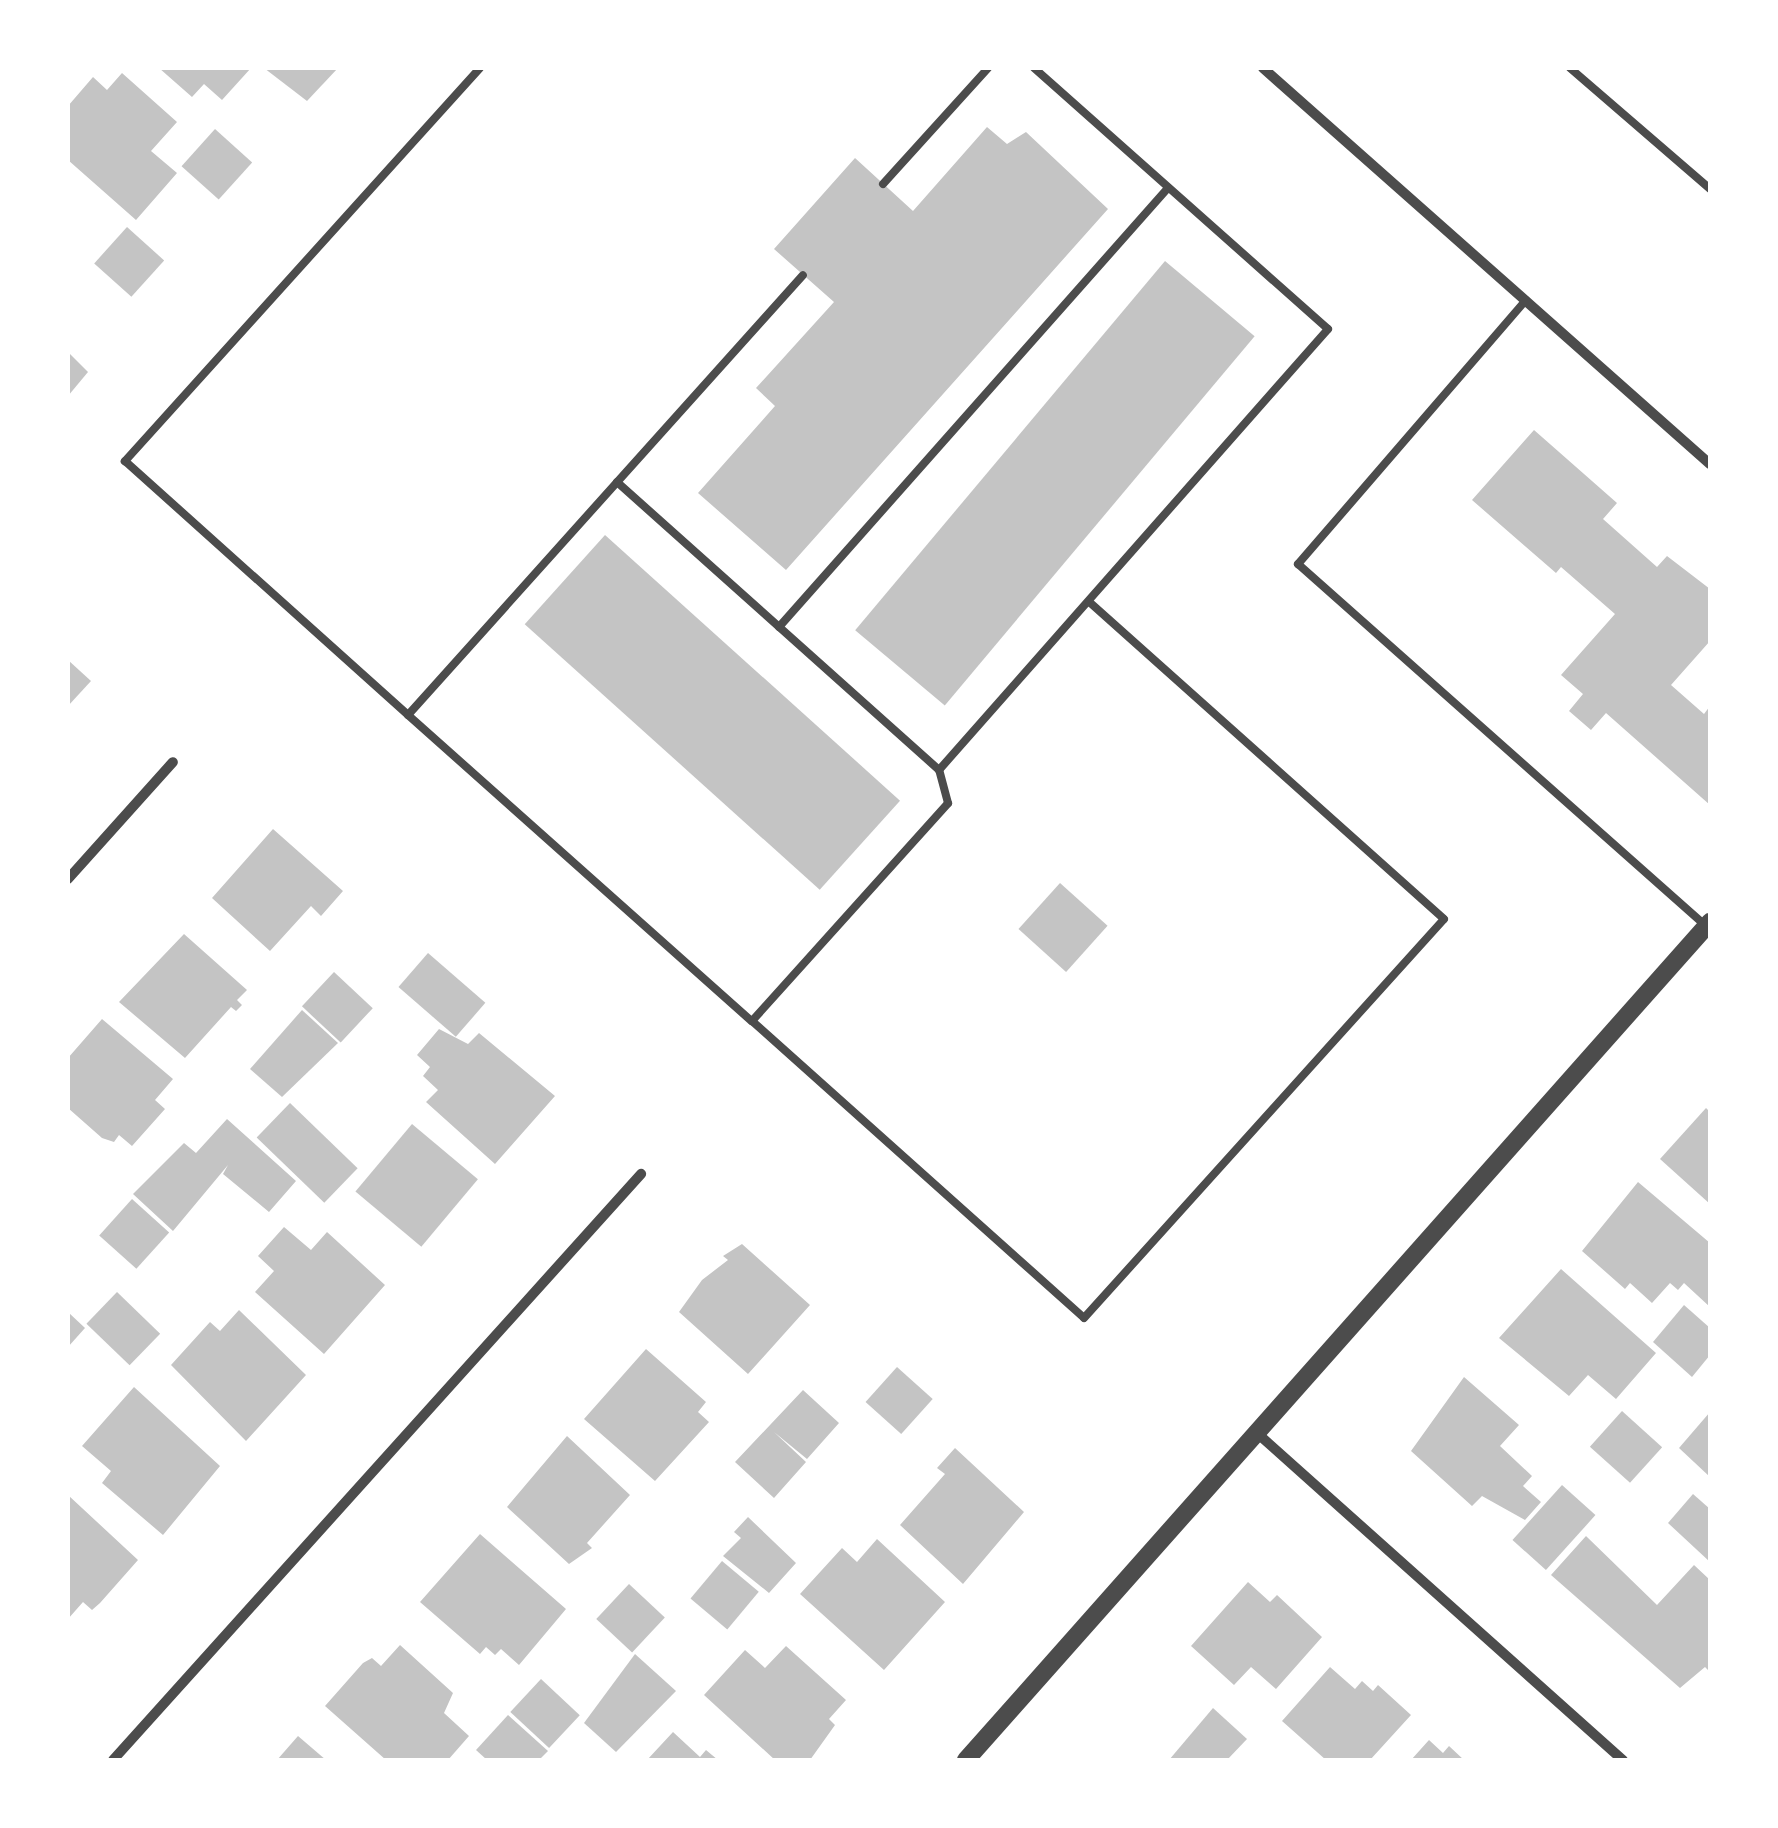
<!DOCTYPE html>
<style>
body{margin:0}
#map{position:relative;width:1778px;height:1828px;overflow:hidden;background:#fff;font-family:"Alegreya Sans",sans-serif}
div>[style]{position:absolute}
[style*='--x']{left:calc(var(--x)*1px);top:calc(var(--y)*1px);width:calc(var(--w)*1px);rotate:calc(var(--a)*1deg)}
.building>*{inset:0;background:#c4c4c4;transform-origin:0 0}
.service>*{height:8px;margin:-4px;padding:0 4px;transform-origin:4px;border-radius:4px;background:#4c4c4c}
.minor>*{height:10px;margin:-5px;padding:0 5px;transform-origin:5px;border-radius:5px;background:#4c4c4c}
.tertiary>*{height:18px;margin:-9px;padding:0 9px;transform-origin:9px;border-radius:9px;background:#4c4c4c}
span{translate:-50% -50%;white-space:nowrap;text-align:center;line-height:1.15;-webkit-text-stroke:8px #fff;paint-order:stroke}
.frame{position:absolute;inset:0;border:70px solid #fff;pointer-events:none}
</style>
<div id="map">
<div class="building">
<div style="clip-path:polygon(159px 68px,251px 68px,222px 100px,204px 84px,192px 97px)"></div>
<div style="clip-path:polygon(264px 68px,338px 68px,307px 101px)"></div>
<div style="clip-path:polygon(122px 73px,177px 122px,151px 151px,177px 173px,136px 220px,68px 160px,68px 106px,93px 77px,107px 90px)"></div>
<div style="clip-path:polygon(987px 127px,1007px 144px,1026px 132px,1108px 209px,786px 570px,698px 493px,775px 406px,756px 388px,834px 302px,774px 249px,855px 158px,913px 211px)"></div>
<div style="left:215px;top:129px;width:50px;height:50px;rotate:42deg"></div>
<div style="left:127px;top:227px;width:50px;height:49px;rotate:42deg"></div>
<div style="left:1165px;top:261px;width:117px;height:482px;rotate:40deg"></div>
<div style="clip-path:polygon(68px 352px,88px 372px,68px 396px)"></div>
<div style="clip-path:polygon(1534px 430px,1617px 503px,1603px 519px,1657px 567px,1667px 556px,1710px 589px,1710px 641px,1671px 685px,1704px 714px,1710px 706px,1710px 805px,1606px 713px,1591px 730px,1569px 711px,1583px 694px,1561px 675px,1615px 614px,1561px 567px,1556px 573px,1472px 500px)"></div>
<div style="left:605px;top:535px;width:397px;height:120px;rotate:42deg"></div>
<div style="clip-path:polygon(68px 660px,91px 681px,68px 706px)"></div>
<div style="clip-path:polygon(273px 829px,343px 891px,321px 916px,311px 906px,270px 951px,212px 898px)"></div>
<div style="left:1060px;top:883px;width:64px;height:62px;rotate:42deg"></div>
<div style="clip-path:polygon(184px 934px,247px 990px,237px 1000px,242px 1005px,236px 1011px,231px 1007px,185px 1058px,119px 1002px)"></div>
<div style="left:428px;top:953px;width:76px;height:45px;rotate:41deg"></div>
<div style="left:334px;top:972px;width:53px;height:47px;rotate:43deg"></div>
<div style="clip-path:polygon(302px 1010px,338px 1043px,282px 1097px,250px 1069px)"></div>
<div style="clip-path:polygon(102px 1019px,173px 1079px,155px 1100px,165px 1109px,132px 1146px,119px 1135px,114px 1142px,102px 1138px,68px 1108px,68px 1058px)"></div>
<div style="clip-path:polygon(439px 1029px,468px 1044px,479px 1033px,555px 1096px,495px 1164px,426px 1102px,438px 1090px,423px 1076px,430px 1067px,417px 1055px)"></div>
<div style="left:290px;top:1103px;width:94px;height:48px;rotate:44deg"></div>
<div style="clip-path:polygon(1706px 1108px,1710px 1112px,1710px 1204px,1660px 1159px)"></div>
<div style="clip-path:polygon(227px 1119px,296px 1181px,269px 1212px,223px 1174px,228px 1165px,173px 1231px,133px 1194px,184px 1143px,196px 1153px)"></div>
<div style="left:412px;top:1124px;width:86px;height:88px;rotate:40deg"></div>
<div style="clip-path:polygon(1638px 1182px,1710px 1243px,1710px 1307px,1684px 1283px,1678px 1290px,1670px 1283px,1652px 1303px,1630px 1283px,1625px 1289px,1582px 1251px)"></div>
<div style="left:132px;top:1199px;width:50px;height:49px;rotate:42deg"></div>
<div style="clip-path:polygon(284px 1227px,311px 1250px,327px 1232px,385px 1285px,324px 1354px,255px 1292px,274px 1271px,258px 1256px)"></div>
<div style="clip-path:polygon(742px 1244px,810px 1305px,748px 1374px,679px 1312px,702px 1280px,728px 1260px,723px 1256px)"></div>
<div style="clip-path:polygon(1561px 1269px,1656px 1353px,1616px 1399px,1588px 1375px,1569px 1396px,1499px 1338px)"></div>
<div style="left:117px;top:1292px;width:60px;height:44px;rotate:44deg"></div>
<div style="clip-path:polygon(1684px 1305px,1710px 1328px,1710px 1355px,1692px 1377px,1653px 1342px)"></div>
<div style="clip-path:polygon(239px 1310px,306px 1375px,246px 1441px,171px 1365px,210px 1322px,220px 1331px)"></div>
<div style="clip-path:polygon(68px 1312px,85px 1328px,68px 1347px)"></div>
<div style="clip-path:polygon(646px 1349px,706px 1402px,698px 1412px,709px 1422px,655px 1481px,584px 1419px)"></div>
<div style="left:897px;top:1367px;width:48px;height:47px;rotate:42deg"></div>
<div style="clip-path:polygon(1464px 1377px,1519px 1425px,1500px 1446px,1532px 1476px,1523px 1486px,1541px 1502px,1525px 1520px,1482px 1496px,1472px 1506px,1411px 1451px)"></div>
<div style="clip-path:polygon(134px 1387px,220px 1466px,163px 1535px,102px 1483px,111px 1471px,82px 1446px)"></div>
<div style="clip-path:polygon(803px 1390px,839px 1423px,807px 1459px,774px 1432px,806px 1462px,774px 1498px,735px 1462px)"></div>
<div style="left:1622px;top:1411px;width:54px;height:48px;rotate:42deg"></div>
<div style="clip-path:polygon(1710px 1412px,1710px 1477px,1679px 1448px)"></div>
<div style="clip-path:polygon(567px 1436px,630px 1495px,587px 1543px,592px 1548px,569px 1564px,507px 1507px)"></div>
<div style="clip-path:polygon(955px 1448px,1024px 1512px,963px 1584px,900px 1525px,945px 1474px,937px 1468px)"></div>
<div style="left:1562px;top:1485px;width:45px;height:74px;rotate:42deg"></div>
<div style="clip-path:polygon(1693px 1494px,1710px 1509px,1710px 1562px,1668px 1523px)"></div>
<div style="clip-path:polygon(68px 1495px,138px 1560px,100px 1603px,92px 1610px,83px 1602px,68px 1619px)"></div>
<div style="clip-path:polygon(748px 1517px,796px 1563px,769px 1593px,723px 1556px,741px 1538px,734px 1532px)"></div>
<div style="clip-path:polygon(480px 1534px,566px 1609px,519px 1665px,501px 1649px,495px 1655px,486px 1647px,480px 1654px,420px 1602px)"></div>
<div style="clip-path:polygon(1586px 1536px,1657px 1605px,1694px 1565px,1710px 1580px,1710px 1672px,1705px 1667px,1680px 1688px,1551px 1575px)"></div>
<div style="clip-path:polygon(877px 1539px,945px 1602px,884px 1670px,800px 1594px,842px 1548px,857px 1562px)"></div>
<div style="left:722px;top:1561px;width:48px;height:49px;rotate:40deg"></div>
<div style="clip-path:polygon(1248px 1582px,1270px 1602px,1277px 1595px,1322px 1637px,1276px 1689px,1251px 1667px,1234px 1685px,1191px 1646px)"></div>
<div style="left:629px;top:1584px;width:49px;height:48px;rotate:43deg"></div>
<div style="clip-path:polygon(400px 1645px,453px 1693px,444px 1713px,469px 1736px,448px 1760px,386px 1760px,325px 1706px,363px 1663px,372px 1658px,381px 1666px)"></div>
<div style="clip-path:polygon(786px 1646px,846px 1700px,829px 1719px,835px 1725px,810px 1760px,775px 1760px,704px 1695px,745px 1650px,765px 1668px)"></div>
<div style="clip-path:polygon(635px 1654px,676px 1691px,616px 1752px,584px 1723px)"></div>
<div style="clip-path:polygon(1330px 1667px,1355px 1689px,1362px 1681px,1373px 1691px,1378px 1685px,1411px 1715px,1370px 1760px,1326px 1760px,1282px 1721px)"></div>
<div style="left:541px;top:1679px;width:53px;height:45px;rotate:43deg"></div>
<div style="clip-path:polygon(1213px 1708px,1247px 1739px,1227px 1760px,1169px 1760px)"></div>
<div style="clip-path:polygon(508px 1715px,548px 1751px,539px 1760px,487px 1760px,476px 1750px)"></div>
<div style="clip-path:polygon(673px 1732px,700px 1757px,706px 1750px,718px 1760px,647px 1760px)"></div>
<div style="clip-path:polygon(298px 1736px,326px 1760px,277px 1760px)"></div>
<div style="clip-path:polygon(1429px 1740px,1443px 1753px,1449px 1746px,1464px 1760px,1411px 1760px)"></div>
</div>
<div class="service">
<div style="--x:480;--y:68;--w:530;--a:132.09"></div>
<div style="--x:125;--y:461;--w:380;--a:41.9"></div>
<div style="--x:408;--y:715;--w:591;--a:-48.08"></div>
<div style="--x:1570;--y:68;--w:185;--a:40.8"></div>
<div style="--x:883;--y:184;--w:156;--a:-47.8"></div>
<div style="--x:1526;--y:300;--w:349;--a:130.8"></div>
<div style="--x:1298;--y:564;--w:547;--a:41.59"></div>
<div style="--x:617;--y:482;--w:432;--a:41.8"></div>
<div style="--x:939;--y:770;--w:588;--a:-48.58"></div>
<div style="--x:1328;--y:329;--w:393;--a:-138.4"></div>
<div style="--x:779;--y:627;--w:587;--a:-48.46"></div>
<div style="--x:408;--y:715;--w:460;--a:41.7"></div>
<div style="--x:752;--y:1021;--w:293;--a:-48"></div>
<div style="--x:948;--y:803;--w:34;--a:-105"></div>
<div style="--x:752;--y:1021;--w:445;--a:41.8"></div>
<div style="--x:1084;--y:1318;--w:537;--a:-47.94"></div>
<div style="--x:1444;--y:919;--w:475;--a:-138.2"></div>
</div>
<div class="minor">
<div style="--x:1263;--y:68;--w:597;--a:41.54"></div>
<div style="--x:68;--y:879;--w:157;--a:-48.1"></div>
<div style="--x:1257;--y:1433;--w:491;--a:41.8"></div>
<div style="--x:113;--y:1760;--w:789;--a:-47.98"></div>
</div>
<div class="tertiary">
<div style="--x:966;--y:1760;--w:1121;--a:-48.4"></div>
</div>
<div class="frame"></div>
</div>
